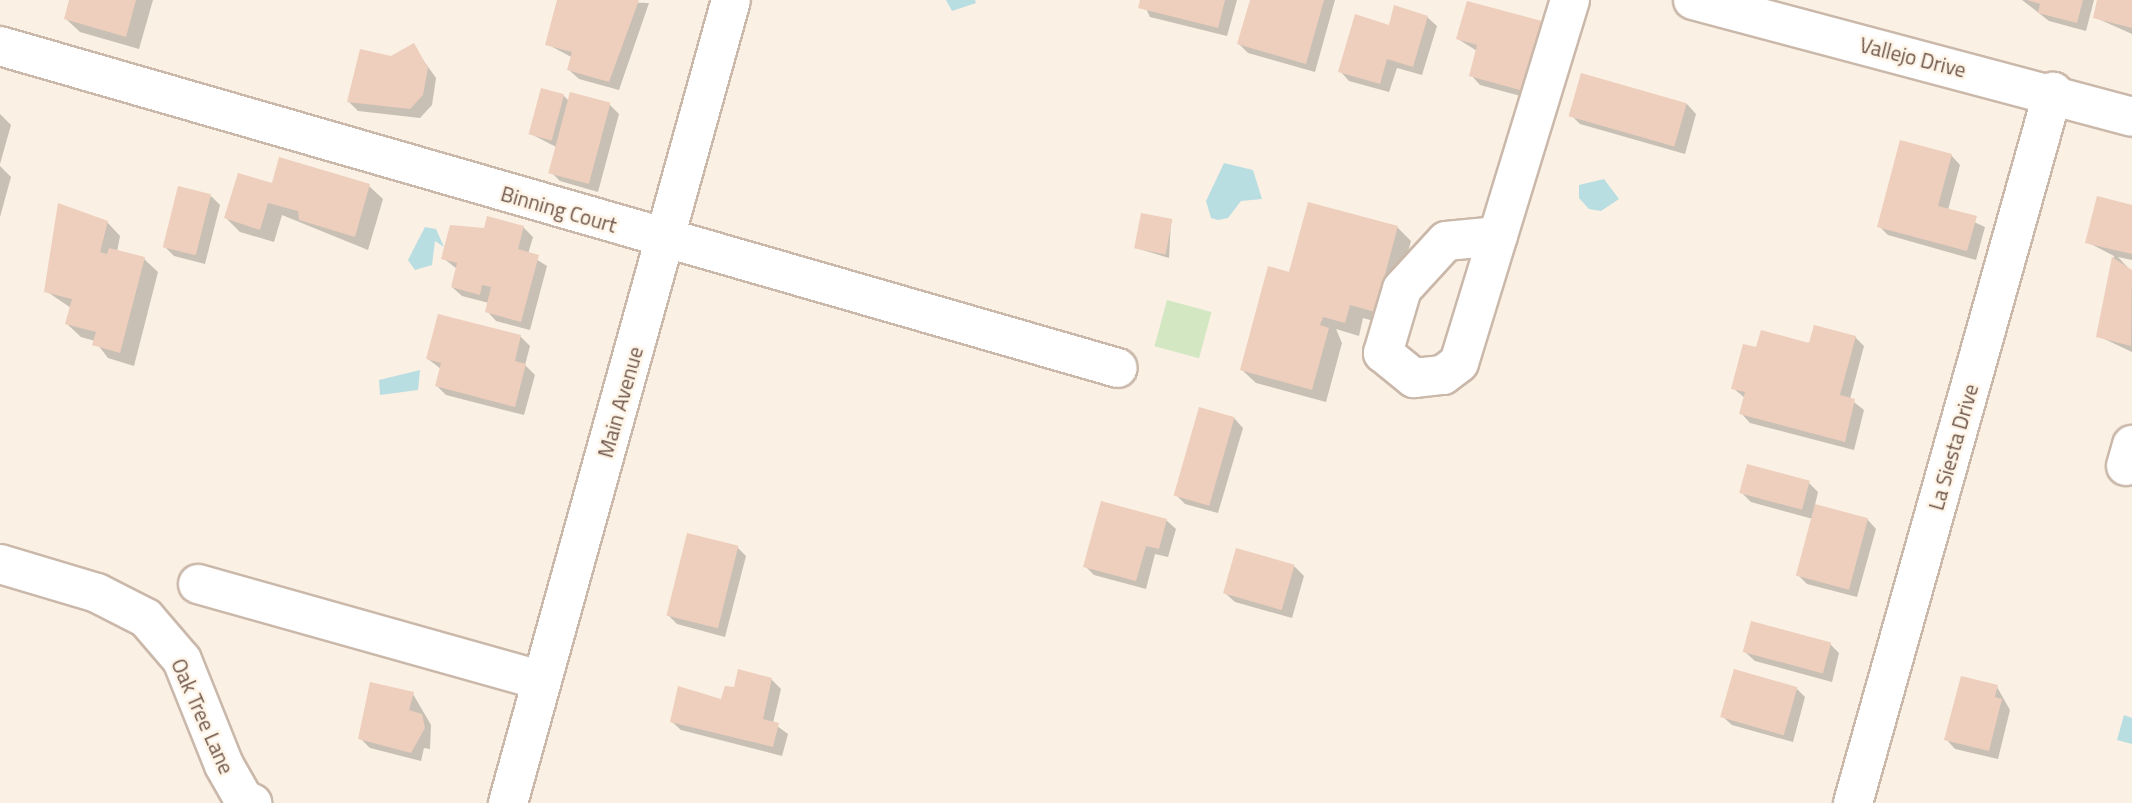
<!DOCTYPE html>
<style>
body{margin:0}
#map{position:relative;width:2132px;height:803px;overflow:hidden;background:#faf0e3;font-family:"Titillium Web",sans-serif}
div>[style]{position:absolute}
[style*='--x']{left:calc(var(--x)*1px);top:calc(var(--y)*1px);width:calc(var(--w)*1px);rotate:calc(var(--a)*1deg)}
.green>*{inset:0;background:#d2e7c2;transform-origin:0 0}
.water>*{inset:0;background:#b9dee2}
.shadow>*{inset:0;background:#0003}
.building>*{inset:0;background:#eecebc;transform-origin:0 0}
.roads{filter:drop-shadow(2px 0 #cab8aa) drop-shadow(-2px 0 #cab8aa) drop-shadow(0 2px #cab8aa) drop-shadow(0 -2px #cab8aa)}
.minor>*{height:38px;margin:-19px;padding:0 19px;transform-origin:19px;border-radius:19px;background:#fff}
span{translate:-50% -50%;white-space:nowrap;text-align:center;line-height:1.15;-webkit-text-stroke:5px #fef5e8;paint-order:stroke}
.street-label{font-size:21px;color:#70574b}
</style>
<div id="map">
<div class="green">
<div style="left:1167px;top:300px;width:46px;height:48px;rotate:15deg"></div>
</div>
<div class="water">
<div style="clip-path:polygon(946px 0,975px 0,976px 3px,952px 11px)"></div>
<div style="clip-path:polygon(1224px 163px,1253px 170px,1262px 199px,1241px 201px,1228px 218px,1218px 220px,1211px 218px,1206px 201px)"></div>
<div style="clip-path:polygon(1604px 179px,1619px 199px,1601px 211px,1589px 209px,1579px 198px,1579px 185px)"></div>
<div style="clip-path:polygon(425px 227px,436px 229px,444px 247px,435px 241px,432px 265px,415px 270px,408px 260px)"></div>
<div style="clip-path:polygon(420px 370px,418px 390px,380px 395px,379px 380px)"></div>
<div style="clip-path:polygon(2124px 715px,2132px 718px,2132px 744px,2117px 740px)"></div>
</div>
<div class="shadow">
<div style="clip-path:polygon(71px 0,153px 0,139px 49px,80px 32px,66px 19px)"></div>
<div style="clip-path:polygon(559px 0,649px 3px,619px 90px,579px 79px,569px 70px,573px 58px,547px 44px)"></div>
<div style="clip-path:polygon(1142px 0,1237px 0,1227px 36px,1150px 17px)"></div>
<div style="clip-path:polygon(1251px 0,1335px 0,1315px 72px,1248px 53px,1239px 44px)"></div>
<div style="clip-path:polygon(2022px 0,2094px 0,2086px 31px,2049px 21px)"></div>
<div style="clip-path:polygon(2099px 0,2132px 0,2132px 34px,2094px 17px)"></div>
<div style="clip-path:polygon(1427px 17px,1437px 26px,1422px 75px,1397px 68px,1389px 92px,1349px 81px,1340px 71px,1390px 27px)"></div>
<div style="clip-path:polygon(1561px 35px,1543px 102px,1480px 85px,1471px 75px,1477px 51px,1458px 39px)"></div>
<div style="clip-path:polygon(413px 46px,436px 78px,432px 105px,420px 118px,358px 111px,349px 102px,391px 58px)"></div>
<div style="clip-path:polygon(563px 95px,570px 102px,610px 105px,619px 114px,598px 192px,560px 181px,551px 172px,558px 148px,531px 134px)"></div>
<div style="clip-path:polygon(1687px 104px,1696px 114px,1685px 154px,1580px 124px,1571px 115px)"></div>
<div style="clip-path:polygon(0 114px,11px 125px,0 164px)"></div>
<div style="clip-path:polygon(1951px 155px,1960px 165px,1948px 210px,1985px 227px,1976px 260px,1888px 235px,1879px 226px)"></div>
<div style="clip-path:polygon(0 166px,11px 177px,0 217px)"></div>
<div style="clip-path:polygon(273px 186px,369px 186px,383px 199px,368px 250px,282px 215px,274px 242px,240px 232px,226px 218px)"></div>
<div style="clip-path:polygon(211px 196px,220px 205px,205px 264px,174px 256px,165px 247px)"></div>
<div style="clip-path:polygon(59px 205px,107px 222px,120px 236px,117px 252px,144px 259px,158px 272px,134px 366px,108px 358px,95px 341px,81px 337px,67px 324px,71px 308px,46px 291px)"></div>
<div style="clip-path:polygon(2132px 206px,2132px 260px,2118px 257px,2132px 272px,2132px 352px,2098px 336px,2114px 256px,2087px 242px)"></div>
<div style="clip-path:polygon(1171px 221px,1169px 258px,1136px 248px)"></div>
<div style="clip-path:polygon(523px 227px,533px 237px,528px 254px,547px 266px,530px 330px,496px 321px,487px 311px,489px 303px,462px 296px,452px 287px,457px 269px,443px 258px,486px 230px)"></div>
<div style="clip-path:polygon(1397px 227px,1411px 241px,1388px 325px,1363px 318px,1359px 336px,1336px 329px,1342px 343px,1326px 402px,1256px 383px,1242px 370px)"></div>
<div style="clip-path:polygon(520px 336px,530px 346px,525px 365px,535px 375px,524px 415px,446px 395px,437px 386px,441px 369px,428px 359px)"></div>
<div style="clip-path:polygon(1855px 337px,1864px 346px,1850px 399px,1864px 410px,1854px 450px,1750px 423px,1741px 413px,1745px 398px,1733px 388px,1757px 349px)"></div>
<div style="clip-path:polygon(1234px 418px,1243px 428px,1218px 513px,1185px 504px,1175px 494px)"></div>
<div style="clip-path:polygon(1809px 483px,1818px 492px,1815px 505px,1867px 519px,1876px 529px,1857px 597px,1807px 584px,1797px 574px,1813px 519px,1751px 502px,1741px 492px)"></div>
<div style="clip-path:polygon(1166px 520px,1176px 529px,1168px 557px,1155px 554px,1146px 589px,1094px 575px,1085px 566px)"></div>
<div style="clip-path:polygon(737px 547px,746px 556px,725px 637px,677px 624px,668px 615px)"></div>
<div style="clip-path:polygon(1237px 551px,1295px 567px,1304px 576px,1292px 618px,1235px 602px,1225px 593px)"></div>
<div style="clip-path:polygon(1830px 644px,1839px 653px,1832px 682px,1755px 661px,1745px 652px)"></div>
<div style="clip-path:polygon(771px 679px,781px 689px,773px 723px,788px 734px,782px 756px,681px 730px,671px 721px)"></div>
<div style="clip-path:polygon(1997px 687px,2010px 710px,1998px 759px,1955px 749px,1946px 739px)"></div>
<div style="clip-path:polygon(1796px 688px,1805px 697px,1793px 742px,1732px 725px,1722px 716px)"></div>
<div style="clip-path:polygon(413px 694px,431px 725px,430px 749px,424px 748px,421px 761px,370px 748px,360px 738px)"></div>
</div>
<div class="building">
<div style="clip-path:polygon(69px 0,136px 0,126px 37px,64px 19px)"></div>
<div style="clip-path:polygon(557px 0,639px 0,609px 82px,567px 70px,572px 52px,545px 45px)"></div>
<div style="clip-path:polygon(1140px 0,1225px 0,1218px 28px,1138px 8px)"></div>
<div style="clip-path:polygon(1250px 0,1324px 0,1306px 64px,1237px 44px)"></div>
<div style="clip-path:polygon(2027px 0,2083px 0,2077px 23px,2038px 13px,2040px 4px)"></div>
<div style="clip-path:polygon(2097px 0,2132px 0,2132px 28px,2093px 18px)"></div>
<div style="clip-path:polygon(1467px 1px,1553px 24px,1534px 94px,1469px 76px,1477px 45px,1456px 39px)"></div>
<div style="clip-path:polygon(1394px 5px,1428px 16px,1413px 67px,1387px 59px,1380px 84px,1338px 72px,1355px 14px,1389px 25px)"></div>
<div style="clip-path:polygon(414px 43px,428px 68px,423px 95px,410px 109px,347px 102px,360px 49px,391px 56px)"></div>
<div style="left:1581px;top:73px;width:110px;height:45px;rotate:16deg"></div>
<div style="left:541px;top:88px;width:24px;height:48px;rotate:15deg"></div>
<div style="left:570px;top:92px;width:42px;height:84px;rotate:15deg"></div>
<div style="clip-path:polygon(1900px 140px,1952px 154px,1938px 206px,1977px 216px,1967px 251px,1877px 227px)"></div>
<div style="clip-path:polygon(279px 157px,370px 184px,355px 237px,299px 220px,298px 211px,268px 203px,260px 230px,224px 218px,238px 173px,272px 183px)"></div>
<div style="left:178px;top:186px;width:34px;height:63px;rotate:14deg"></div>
<div style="clip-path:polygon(2097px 196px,2132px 205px,2132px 254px,2085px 243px)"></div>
<div style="clip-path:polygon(1308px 202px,1398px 226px,1375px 312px,1350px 305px,1345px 323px,1323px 317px,1320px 325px,1329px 328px,1312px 390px,1240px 370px,1268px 266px,1289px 272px)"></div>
<div style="clip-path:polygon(58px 203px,108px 221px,100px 252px,107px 254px,109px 248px,145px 257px,120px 353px,92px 345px,96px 332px,65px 324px,72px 299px,44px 292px)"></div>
<div style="left:1141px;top:213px;width:32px;height:36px;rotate:11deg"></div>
<div style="clip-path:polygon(487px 216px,524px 226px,518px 249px,539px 255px,521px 322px,485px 312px,491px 287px,482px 285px,480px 295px,451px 287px,457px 263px,441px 259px,450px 225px,484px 228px)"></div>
<div style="clip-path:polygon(2112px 257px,2132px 270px,2131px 346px,2096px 337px)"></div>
<div style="clip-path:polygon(438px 314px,521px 335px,515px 361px,526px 364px,515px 407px,435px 386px,441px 363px,426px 359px)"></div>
<div style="clip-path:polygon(1814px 325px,1856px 336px,1840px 395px,1855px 399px,1845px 442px,1739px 414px,1745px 392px,1731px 389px,1743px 344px,1756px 347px,1761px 330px,1809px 343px)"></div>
<div style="left:1199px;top:407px;width:37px;height:92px;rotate:16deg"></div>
<div style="left:1747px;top:464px;width:65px;height:30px;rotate:15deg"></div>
<div style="clip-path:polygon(1101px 501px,1167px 519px,1159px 549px,1146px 546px,1136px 581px,1083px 567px)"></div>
<div style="left:1815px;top:504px;width:55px;height:74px;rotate:15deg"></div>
<div style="left:687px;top:533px;width:53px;height:85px;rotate:14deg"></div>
<div style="left:1236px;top:548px;width:61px;height:47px;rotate:16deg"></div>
<div style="left:1751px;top:621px;width:83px;height:32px;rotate:15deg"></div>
<div style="clip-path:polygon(738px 669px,772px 678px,763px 719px,779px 723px,773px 747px,670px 722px,678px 686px,721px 699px,725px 686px,734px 687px)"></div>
<div style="left:1734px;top:669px;width:66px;height:50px;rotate:16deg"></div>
<div style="clip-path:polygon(1961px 676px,1998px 685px,1995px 697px,2002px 699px,1989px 751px,1944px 740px)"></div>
<div style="clip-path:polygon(370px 682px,414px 692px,409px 710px,422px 714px,425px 728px,411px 753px,358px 739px)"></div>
</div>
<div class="roads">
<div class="minor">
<div style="--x:1693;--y:0;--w:454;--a:14.9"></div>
<div style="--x:0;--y:46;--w:1163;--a:16.07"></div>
<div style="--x:1498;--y:236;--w:52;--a:174.5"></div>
<div style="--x:1446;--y:241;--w:65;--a:132.5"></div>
<div style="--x:1402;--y:289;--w:67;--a:106.5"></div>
<div style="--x:1383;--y:353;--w:40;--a:39"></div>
<div style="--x:1414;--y:378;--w:29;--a:-6"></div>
<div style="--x:1443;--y:375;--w:20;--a:-37"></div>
<div style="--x:1459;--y:363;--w:380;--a:-73"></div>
<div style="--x:2126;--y:466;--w:22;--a:-74"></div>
<div style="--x:0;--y:564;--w:101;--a:16.6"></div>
<div style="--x:97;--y:593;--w:55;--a:27"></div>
<div style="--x:146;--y:618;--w:55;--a:49.4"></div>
<div style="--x:182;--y:660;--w:113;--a:68.2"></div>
<div style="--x:224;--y:765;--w:40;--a:60.3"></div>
<div style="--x:244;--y:800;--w:9;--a:21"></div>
<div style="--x:198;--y:584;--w:357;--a:15.7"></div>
<div style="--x:508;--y:803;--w:833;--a:-74.48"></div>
<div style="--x:1853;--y:803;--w:739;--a:-74.29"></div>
</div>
</div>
<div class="street-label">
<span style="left:1913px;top:57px;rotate:14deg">Vallejo Drive</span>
<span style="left:559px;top:209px;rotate:16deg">Binning Court</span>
<span style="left:620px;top:402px;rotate:-74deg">Main Avenue</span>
<span style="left:1953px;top:447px;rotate:-74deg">La Siesta Drive</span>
<span style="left:203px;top:716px;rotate:66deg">Oak Tree Lane</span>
</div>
</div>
